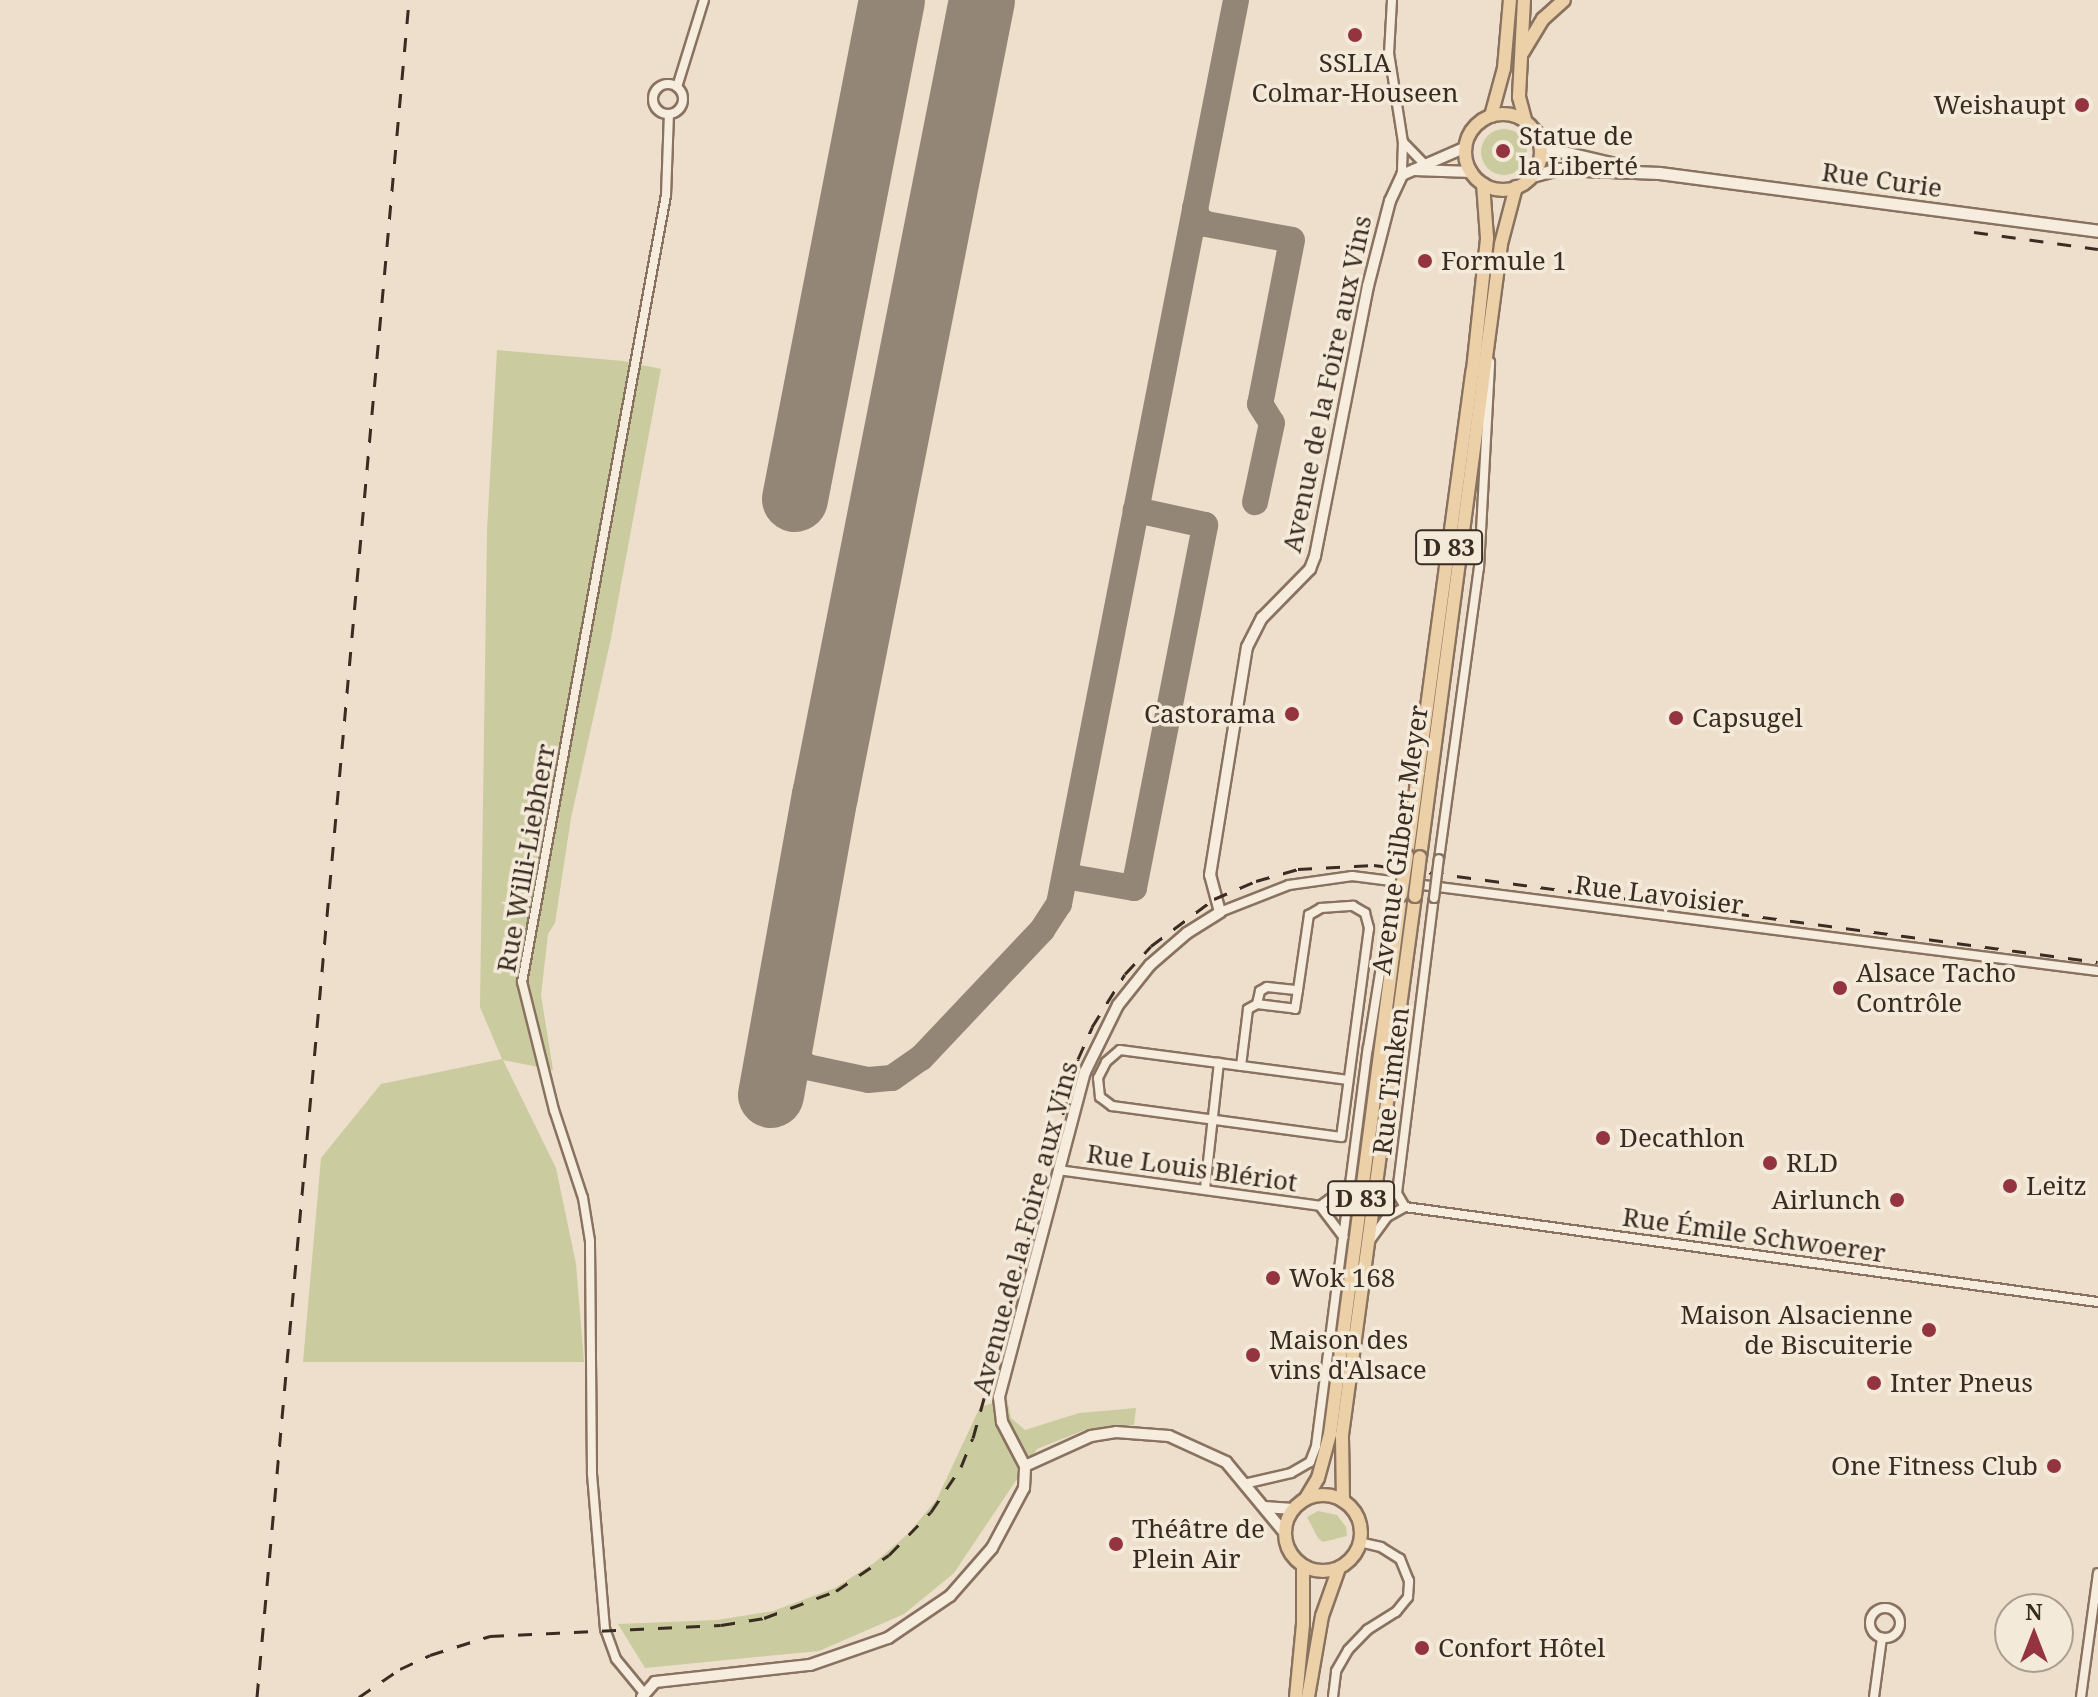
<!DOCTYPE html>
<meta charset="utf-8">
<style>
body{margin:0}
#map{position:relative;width:2098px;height:1697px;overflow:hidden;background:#eddfcb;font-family:"Noto Serif",serif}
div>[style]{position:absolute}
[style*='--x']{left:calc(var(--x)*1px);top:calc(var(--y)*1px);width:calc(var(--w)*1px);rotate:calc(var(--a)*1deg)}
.green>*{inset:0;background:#cacb9f}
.round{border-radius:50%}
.taxiway>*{height:26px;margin:-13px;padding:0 13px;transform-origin:13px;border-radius:13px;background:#948676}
.runway>*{height:66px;margin:-33px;padding:0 33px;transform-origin:33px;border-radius:33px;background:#948676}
.roads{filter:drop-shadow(2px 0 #897260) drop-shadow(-2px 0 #897260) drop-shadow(0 2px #897260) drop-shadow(0 -2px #897260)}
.minor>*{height:8px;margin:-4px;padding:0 4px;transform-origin:4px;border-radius:4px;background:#f7edde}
.minor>.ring{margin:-4px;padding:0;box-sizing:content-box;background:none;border:8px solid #f7edde;border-radius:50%}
.tertiary>*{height:10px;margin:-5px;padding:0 5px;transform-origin:5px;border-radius:5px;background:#f7edde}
.secondary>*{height:11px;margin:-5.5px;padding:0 5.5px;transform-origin:5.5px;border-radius:5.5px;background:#f7edde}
.primary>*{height:12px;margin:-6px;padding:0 6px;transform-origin:6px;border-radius:6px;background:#ecd0a7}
.primary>.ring{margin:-6px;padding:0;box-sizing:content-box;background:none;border:12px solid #ecd0a7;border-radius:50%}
.rail>*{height:3px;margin-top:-1.5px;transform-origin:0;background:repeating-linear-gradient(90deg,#3a2c22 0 14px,transparent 0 28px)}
.bridges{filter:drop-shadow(2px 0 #897260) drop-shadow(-2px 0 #897260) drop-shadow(0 2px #897260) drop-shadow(0 -2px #897260)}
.minor-bridge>*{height:8px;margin:-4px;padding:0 4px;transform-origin:4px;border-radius:4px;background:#f7edde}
.primary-bridge>*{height:12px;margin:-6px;padding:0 6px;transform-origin:6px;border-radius:6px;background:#ecd0a7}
.dots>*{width:22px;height:22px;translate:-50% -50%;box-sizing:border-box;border:4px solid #f4eada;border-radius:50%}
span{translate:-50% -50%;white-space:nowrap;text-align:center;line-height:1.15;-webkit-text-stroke:7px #f4eada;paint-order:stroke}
.shield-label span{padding:2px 6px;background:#f4eada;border:2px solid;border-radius:6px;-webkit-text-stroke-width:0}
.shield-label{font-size:24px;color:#3a2c22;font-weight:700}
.poi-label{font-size:26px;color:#3a2c22}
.right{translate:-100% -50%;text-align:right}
.left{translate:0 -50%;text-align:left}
.street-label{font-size:26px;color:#3a2c22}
.north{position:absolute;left:1994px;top:1593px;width:80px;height:80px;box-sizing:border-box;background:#f4eada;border:2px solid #aa9e90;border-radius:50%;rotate:0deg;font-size:22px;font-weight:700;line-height:32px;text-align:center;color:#3a2c22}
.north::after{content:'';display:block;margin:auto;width:28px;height:36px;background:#94343e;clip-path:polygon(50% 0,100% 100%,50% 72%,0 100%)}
</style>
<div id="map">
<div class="green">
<div class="round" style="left:1481px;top:129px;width:46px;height:46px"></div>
<div style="clip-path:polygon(497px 350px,623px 361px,661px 369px,611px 638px,571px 818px,555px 923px,548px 934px,541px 995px,553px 1070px,503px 1060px,556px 1168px,576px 1264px,584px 1362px,303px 1362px,321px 1158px,381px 1084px,502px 1059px,480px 1007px,487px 531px)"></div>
<div style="clip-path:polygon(1007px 1399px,1011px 1418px,1025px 1430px,1079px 1413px,1136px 1408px,1134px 1425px,1087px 1429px,1037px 1449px,954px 1573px,904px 1614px,819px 1651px,645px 1668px,618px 1624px,717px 1620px,773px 1611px,835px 1588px,874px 1563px,908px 1534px,937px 1499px,980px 1407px)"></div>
<div style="clip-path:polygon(1318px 1511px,1337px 1515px,1346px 1527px,1347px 1536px,1323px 1542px,1318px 1538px,1307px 1517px)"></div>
</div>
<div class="taxiway">
<div style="--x:1195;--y:208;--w:11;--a:75"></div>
<div style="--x:1198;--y:219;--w:9;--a:32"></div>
<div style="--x:1206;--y:224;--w:87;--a:10.5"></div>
<div style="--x:1292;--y:240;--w:167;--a:101"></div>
<div style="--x:1260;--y:404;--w:22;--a:58"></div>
<div style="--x:1272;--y:423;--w:81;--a:102.1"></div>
<div style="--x:1065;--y:876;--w:70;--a:9.9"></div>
<div style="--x:1134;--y:888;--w:370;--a:-78.9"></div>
<div style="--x:1205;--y:525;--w:71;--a:-167.7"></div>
<div style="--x:784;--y:1019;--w:29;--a:80"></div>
<div style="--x:789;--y:1048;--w:26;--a:47"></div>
<div style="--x:807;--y:1067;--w:62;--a:12"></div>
<div style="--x:868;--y:1080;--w:24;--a:-5"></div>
<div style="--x:892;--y:1078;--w:35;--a:-35"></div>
<div style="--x:921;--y:1058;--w:176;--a:-46.6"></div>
<div style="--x:1042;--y:930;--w:31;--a:-57"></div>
<div style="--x:1059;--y:904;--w:921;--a:-78.92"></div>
</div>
<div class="runway">
<div style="--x:795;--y:499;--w:508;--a:-79"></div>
<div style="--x:771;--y:1095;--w:304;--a:-79.8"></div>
<div style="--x:825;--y:796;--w:811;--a:-78.84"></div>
</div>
<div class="roads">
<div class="minor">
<div style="--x:1392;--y:0;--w:53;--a:93.2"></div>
<div style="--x:1389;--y:53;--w:90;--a:81.1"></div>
<div style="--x:1403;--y:142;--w:33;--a:92"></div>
<div class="ring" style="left:653px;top:84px;width:22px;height:22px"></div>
<div style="--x:677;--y:87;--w:91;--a:-72.8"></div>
<div style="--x:1403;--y:142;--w:30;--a:46"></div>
<div style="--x:1439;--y:859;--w:294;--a:-82.2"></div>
<div style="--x:1479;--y:568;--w:206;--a:-86.9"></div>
<div style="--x:1220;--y:912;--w:74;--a:-21.4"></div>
<div style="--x:1289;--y:885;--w:64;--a:-8.1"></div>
<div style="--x:1352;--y:876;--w:752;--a:7.26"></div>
<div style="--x:1257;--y:1004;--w:38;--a:7"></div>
<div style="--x:1295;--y:1009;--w:19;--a:-81"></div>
<div style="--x:1241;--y:1066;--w:57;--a:-83"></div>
<div style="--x:1248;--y:1009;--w:10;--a:-29"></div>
<div style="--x:1257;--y:1004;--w:13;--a:-77"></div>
<div style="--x:1260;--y:991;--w:8;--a:-30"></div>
<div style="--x:1267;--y:987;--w:31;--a:6"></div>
<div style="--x:1298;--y:990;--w:76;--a:-81.7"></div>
<div style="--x:1309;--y:915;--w:14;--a:-30"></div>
<div style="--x:1321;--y:908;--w:32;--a:-4"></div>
<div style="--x:1353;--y:906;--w:14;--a:30"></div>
<div style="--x:1365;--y:913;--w:16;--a:75"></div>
<div style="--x:1369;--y:928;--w:211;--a:97.6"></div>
<div style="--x:1341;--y:1137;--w:231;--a:-172.3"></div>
<div style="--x:1112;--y:1106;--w:15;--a:-143"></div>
<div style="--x:1100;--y:1097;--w:19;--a:-96"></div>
<div style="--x:1098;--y:1078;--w:18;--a:-63"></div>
<div style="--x:1106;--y:1062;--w:18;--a:-41"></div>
<div style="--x:1120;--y:1050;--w:230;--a:7.5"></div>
<div style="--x:1058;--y:1170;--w:264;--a:7.8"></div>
<div style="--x:1205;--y:1189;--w:127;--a:-83.7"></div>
<div style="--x:1320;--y:1206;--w:39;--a:53"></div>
<div style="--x:1320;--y:1206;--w:37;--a:-36"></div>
<div style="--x:1405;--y:1207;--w:699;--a:7.81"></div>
<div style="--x:1405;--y:1207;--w:16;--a:-120"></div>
<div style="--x:1397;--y:1193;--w:297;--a:-82.9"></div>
<div style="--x:1369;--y:1242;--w:31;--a:-54"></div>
<div style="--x:1387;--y:1217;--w:21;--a:-29"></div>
<div style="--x:1244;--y:1484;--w:48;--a:-13.2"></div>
<div style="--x:1291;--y:1473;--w:22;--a:-30"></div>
<div style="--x:1310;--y:1462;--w:17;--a:-69"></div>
<div style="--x:1316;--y:1446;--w:401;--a:-82.6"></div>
<div style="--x:1368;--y:1048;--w:113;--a:-80.9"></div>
<div style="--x:1386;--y:936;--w:23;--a:-70"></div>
<div class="ring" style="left:1870px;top:1608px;width:22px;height:22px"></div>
<div style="--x:644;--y:1693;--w:44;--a:-129.5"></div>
<div style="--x:616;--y:1659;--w:32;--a:-110"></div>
<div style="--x:605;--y:1629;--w:157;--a:-94.8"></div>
<div style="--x:592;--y:1473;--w:232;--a:-90.5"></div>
<div style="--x:590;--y:1241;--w:44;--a:-99.2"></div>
<div style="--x:583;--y:1198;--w:93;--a:-108.2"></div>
<div style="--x:554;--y:1110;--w:132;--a:-104"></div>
<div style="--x:522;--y:982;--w:800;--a:-79.63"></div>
<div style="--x:666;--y:195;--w:81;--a:-87.9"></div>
<div style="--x:1333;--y:1697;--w:26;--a:-83"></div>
<div style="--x:1336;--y:1671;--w:24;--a:-60"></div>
<div style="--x:1348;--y:1650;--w:28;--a:-46"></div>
<div style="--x:1367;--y:1630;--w:34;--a:-32"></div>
<div style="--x:1396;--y:1612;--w:19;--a:-51"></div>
<div style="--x:1408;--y:1597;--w:16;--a:-86"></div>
<div style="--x:1409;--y:1581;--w:24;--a:-112"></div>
<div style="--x:1400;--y:1559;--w:22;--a:-148"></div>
<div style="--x:1381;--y:1547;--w:22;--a:-167"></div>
<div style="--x:1874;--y:1697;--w:60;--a:-82.3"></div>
<div style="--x:2081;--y:1697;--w:125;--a:-82.2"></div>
</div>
<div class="tertiary">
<div style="--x:1414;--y:170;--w:58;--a:2"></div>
<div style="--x:1025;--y:1466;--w:72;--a:-24.4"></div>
<div style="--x:1091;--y:1436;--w:25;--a:-9"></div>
<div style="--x:1116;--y:1432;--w:53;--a:4.3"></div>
<div style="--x:1169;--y:1436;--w:63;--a:24.5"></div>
<div style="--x:1226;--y:1462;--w:91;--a:50.4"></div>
<div style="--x:1264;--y:1507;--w:29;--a:4"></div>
<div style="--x:642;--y:1697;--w:20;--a:-49"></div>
<div style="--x:655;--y:1682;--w:156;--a:-6.3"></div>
<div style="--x:810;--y:1665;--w:83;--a:-19.1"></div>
<div style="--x:888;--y:1638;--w:75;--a:-34.1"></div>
<div style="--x:950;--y:1596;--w:64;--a:-48.8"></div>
<div style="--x:992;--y:1548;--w:68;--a:-61.9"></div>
<div style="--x:1024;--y:1488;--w:22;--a:-87"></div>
<div style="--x:1025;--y:1466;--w:50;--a:-117.6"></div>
<div style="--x:1002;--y:1422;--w:25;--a:-97"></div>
<div style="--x:999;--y:1397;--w:336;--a:-75.2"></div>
<div style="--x:1085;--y:1072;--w:75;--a:-63.8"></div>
<div style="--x:1118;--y:1005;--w:51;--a:-51.3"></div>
<div style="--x:1150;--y:965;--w:49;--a:-40.9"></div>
<div style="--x:1187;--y:933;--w:39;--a:-32"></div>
<div style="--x:1220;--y:912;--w:38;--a:-105"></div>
<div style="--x:1210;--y:875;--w:231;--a:-80.8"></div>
<div style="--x:1247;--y:647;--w:33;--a:-63"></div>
<div style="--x:1262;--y:618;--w:69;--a:-45.6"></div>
<div style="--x:1310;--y:569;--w:14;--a:-69"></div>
<div style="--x:1315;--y:556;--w:275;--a:-78.9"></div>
<div style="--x:1368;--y:286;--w:88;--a:-75.5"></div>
<div style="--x:1390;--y:201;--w:29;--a:-65"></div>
<div style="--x:1402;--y:175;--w:70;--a:-23.6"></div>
</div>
<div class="secondary">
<div style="--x:1535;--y:130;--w:25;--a:50"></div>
<div style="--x:1551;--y:149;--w:79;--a:13.2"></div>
<div style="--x:1532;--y:176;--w:28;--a:-15"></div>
<div style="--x:1559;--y:169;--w:100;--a:2.3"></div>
<div style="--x:1659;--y:173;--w:443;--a:7.5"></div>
</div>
<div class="primary">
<div style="--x:1524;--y:0;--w:97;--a:93"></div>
<div style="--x:1519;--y:97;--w:24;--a:75"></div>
<div style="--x:1523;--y:52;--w:39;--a:-59"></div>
<div style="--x:1543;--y:19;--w:28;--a:-42"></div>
<div class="ring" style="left:1465px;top:114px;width:64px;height:64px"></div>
<div style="--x:1491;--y:116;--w:50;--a:-74.8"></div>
<div style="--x:1504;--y:68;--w:68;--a:-85"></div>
<div style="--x:1407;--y:855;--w:489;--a:-82.3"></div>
<div style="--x:1473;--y:370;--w:133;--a:-83.9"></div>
<div style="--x:1487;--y:238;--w:54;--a:-94.2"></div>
<div style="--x:1420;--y:857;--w:618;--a:-82.47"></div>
<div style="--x:1501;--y:244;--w:59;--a:-75.3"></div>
<div class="ring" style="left:1285px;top:1495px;width:64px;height:64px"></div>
<div style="--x:1306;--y:1498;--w:23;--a:-59"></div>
<div style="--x:1318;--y:1478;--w:46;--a:-74.7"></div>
<div style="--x:1330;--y:1434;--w:544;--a:-82.5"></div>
<div style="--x:1343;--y:1501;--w:66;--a:-90.9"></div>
<div style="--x:1342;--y:1435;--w:544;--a:-82.29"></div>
<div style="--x:1296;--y:1697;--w:73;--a:-84.5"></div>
<div style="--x:1303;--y:1624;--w:58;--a:-90"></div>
<div style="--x:1308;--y:1697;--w:82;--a:-80.2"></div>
<div style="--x:1322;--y:1616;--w:51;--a:-70.5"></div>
</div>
</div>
<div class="rail">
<div style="--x:1974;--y:232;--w:125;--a:7.8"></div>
<div style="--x:257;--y:1697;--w:1704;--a:-84.88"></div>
<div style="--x:359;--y:1697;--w:50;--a:-34.3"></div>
<div style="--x:400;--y:1669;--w:33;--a:-25"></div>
<div style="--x:430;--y:1655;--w:63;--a:-17.6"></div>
<div style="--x:490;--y:1636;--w:231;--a:-2.7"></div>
<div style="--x:721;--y:1625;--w:44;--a:-9.2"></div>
<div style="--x:764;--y:1618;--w:77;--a:-20.6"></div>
<div style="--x:836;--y:1591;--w:64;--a:-34.2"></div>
<div style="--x:889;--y:1555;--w:60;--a:-45.7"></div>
<div style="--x:931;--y:1512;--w:54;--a:-56.3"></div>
<div style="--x:961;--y:1467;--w:31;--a:-68"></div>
<div style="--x:973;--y:1438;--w:393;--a:-74.5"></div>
<div style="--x:1078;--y:1059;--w:35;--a:-66"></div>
<div style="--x:1092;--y:1027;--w:62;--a:-58.1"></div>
<div style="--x:1125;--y:974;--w:38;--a:-47"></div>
<div style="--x:1151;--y:946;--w:79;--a:-36.7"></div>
<div style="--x:1214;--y:899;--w:46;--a:-23.2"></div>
<div style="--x:1256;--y:881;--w:44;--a:-15.9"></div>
<div style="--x:1298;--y:869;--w:76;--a:-3"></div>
<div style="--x:1374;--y:865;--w:730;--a:7.63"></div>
</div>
<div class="bridges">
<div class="minor-bridge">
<div style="--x:1434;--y:898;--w:39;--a:-83"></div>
</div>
<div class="primary-bridge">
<div style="--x:1401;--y:895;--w:40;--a:-81.5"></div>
<div style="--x:1415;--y:896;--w:39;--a:-83"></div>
</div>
</div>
<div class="dots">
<div style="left:1355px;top:35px;background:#94343e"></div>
<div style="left:2082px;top:105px;background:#94343e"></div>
<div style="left:1503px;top:151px;background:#94343e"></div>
<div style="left:1425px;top:261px;background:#94343e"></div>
<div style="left:1292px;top:714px;background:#94343e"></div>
<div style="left:1676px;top:718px;background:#94343e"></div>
<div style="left:1840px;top:988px;background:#94343e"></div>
<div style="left:1603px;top:1138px;background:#94343e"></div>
<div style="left:1770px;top:1163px;background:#94343e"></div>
<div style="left:2010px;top:1186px;background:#94343e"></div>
<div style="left:1897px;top:1200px;background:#94343e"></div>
<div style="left:1273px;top:1278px;background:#94343e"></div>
<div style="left:1929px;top:1330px;background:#94343e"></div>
<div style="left:1253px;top:1355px;background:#94343e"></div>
<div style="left:1874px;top:1383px;background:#94343e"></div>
<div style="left:2054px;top:1466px;background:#94343e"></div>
<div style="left:1116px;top:1544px;background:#94343e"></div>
<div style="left:1422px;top:1648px;background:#94343e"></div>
</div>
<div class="shield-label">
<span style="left:1449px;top:547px">D 83</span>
<span style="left:1361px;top:1198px">D 83</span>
</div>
<div class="poi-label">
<span style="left:1355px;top:78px">SSLIA<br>Colmar-Houseen</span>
<span class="right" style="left:2066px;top:105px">Weishaupt</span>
<span class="left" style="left:1519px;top:151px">Statue de<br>la Liberté</span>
<span class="left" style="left:1441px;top:261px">Formule 1</span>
<span class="right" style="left:1276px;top:714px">Castorama</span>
<span class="left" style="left:1692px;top:718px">Capsugel</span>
<span class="left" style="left:1856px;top:988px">Alsace Tacho<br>Contrôle</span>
<span class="left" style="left:1619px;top:1138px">Decathlon</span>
<span class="left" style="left:1786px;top:1163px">RLD</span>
<span class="left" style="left:2026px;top:1186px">Leitz</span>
<span class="right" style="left:1881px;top:1200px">Airlunch</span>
<span class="left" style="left:1289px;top:1278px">Wok 168</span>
<span class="right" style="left:1913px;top:1330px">Maison Alsacienne<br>de Biscuiterie</span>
<span class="left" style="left:1269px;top:1355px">Maison des<br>vins d'Alsace</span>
<span class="left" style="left:1890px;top:1383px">Inter Pneus</span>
<span class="right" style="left:2038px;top:1466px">One Fitness Club</span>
<span class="left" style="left:1132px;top:1544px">Théâtre de<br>Plein Air</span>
<span class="left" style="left:1438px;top:1648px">Confort Hôtel</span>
</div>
<div class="street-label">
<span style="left:1882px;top:180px;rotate:8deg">Rue Curie</span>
<span style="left:1327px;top:384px;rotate:-78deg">Avenue de la Foire aux Vins</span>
<span style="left:1400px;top:840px;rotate:-82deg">Avenue Gilbert Meyer</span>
<span style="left:526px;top:858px;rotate:-80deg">Rue Willi-Liebherr</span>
<span style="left:1659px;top:895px;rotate:7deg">Rue Lavoisier</span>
<span style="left:1391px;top:1081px;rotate:-83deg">Rue Timken</span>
<span style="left:1192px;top:1168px;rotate:8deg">Rue Louis Blériot</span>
<span style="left:1025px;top:1228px;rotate:-75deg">Avenue de la Foire aux Vins</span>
<span style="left:1754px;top:1235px;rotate:8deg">Rue Émile Schwoerer</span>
</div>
<div class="north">N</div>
</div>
